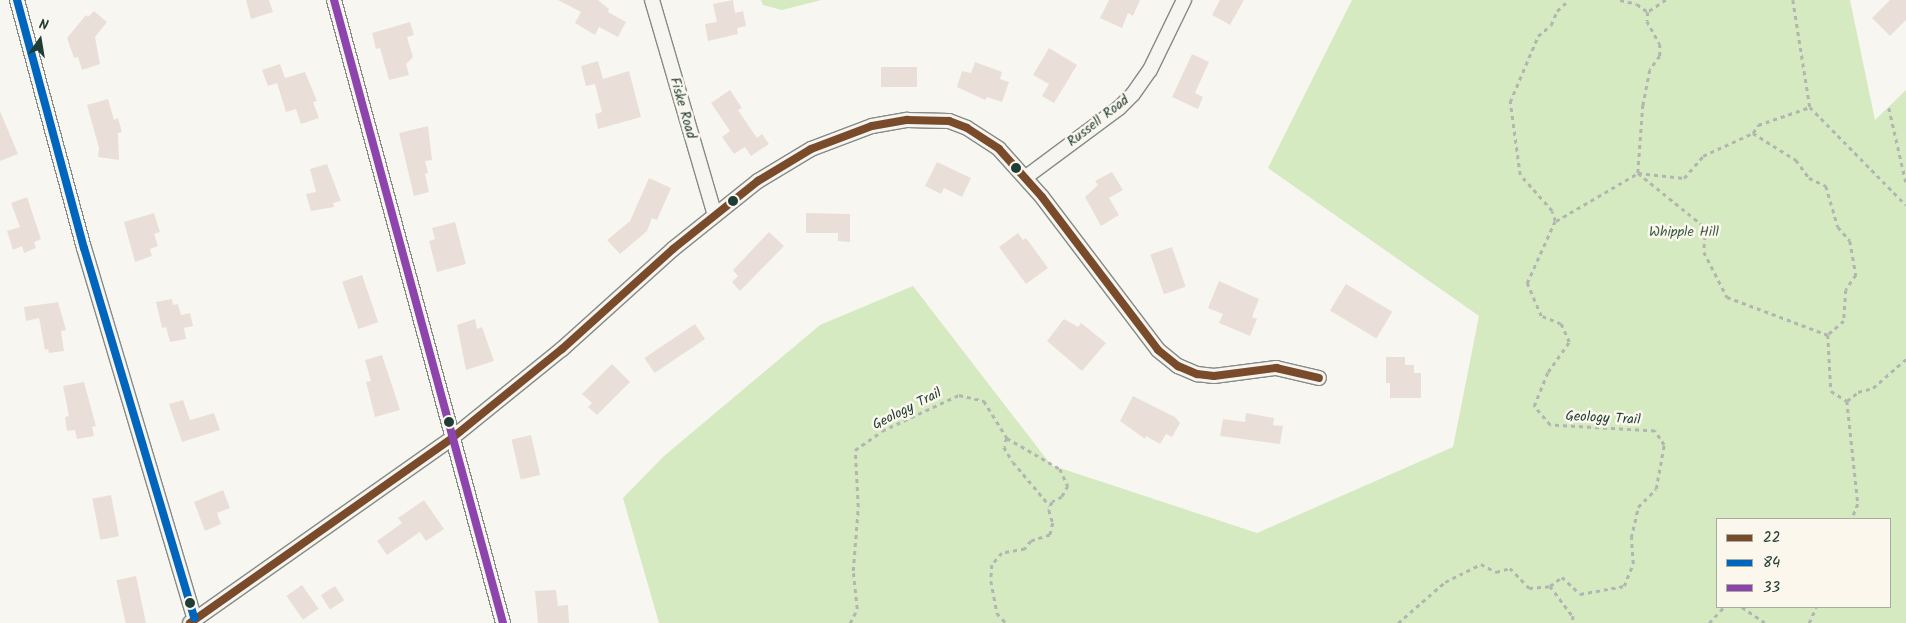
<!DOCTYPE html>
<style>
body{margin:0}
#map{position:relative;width:1906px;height:623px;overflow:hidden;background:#f8f6f0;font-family:Kalam,sans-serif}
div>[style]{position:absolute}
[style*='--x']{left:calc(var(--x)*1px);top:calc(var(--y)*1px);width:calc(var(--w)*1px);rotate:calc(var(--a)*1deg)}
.green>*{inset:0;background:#d6eac1}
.building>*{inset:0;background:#eadfd8;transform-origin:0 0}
.path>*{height:2.5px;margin-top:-1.25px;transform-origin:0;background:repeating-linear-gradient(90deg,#b2b5b1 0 4px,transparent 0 8px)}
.roads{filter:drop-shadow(1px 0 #868b86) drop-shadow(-1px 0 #868b86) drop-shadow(0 1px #868b86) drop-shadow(0 -1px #868b86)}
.street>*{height:14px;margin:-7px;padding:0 7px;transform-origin:7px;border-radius:7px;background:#f6f5f1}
.bus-1>*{height:8px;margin:-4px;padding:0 4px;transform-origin:4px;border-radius:4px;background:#7a4b2a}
.bus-2>*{height:8px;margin:-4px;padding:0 4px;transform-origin:4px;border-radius:4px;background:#0065bd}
.bus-3>*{height:8px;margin:-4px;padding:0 4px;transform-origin:4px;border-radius:4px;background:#8e44ad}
.dots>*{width:14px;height:14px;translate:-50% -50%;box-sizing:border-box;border:2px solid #fbf7ec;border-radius:50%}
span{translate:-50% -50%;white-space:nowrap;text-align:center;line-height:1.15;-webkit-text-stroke:5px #fbf7ec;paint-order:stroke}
.street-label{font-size:14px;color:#1f3d34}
.park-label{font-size:14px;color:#3e5e49}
.legend{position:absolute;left:1716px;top:518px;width:175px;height:90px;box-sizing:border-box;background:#fbf7ec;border:1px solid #a3ada2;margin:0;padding:6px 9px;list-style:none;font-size:15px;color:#1f3d34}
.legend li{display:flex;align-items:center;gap:10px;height:25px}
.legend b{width:25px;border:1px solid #a3ada2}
.north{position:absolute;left:15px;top:15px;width:50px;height:50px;-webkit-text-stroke:4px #fbf7ec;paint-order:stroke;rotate:13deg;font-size:14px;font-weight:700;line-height:20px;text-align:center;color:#1f3d34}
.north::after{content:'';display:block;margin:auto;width:18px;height:22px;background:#1f3d34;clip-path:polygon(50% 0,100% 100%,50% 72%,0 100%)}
</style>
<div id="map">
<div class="green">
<div style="clip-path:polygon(761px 0,821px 0,782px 10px,763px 5px)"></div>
<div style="clip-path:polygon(evenodd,1352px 0,1850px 0,1875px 120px,1906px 90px,1906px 623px,659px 623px,623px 498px,664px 456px,820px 325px,913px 286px,1051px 465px,1257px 533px,1453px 447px,1479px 316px,1268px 168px,1352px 0,1717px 519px,1890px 519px,1890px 607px,1717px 607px,1717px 519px)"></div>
</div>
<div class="building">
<div style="clip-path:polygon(246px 0,269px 0,273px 12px,251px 19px)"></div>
<div style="clip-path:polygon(558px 0,598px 0,609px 9px,608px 12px,626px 22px,618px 37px,599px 27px,595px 35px,575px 23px,581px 12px)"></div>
<div style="clip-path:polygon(733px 0,735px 13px,743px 11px,746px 26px,737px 28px,738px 34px,708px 41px,705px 24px,717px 22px,713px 4px)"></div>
<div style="clip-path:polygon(1109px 0,1140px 0,1133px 16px,1128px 13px,1122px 28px,1100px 18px)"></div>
<div style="clip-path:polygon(1220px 0,1244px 0,1230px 25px,1212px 15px)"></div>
<div style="clip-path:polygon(1890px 0,1906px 0,1906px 20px,1890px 36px,1872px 18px)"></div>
<div style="clip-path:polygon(94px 11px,107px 22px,95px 37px,100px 64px,82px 70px,78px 57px,74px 58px,67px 38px,86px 15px,88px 17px)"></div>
<div style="clip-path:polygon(410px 22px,414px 35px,407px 37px,413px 57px,406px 64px,409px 75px,389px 80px,380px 48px,376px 49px,372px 33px)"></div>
<div style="clip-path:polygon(1049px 48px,1077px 65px,1054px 103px,1042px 96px,1049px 84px,1033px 75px)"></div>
<div style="clip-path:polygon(1192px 54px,1209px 62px,1195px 93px,1203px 97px,1198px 109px,1172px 97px)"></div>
<div style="clip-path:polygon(598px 61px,603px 79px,629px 71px,641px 117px,598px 129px,595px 114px,602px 112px,595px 84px,586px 86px,581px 66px)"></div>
<div style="clip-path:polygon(975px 62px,1002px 72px,1000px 79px,1009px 82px,1002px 102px,987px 97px,985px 100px,957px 87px,962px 71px,971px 73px)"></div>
<div style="clip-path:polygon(280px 64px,285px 78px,305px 72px,317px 101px,313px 102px,319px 118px,301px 124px,296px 109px,286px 112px,277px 83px,268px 86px,262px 70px)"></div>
<div style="left:917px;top:67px;width:20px;height:36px;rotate:90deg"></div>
<div style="clip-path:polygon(730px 90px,742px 108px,738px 110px,757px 138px,762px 134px,769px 144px,751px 156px,745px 147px,734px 154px,722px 137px,730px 131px,711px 103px)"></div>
<div style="clip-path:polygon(108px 99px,114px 120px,118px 118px,122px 132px,118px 133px,119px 160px,98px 157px,99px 148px,87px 105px)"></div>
<div style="clip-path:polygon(0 111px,18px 154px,0 161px)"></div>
<div style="clip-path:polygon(428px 126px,432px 160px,425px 161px,428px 173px,425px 174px,429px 192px,414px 196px,399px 133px)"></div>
<div style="clip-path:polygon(937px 162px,971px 178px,962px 197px,944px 188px,941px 194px,925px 186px)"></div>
<div style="clip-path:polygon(327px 164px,341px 201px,333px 203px,334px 207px,311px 211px,306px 194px,316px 192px,310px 169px)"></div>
<div style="clip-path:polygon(1112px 172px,1123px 190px,1109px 198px,1119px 215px,1101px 226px,1085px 197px,1098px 185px,1095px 181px)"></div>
<div style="clip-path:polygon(649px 178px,671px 188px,657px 220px,652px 218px,647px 231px,620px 254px,607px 240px,630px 221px)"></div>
<div style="clip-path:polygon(27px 197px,41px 239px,34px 242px,36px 248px,24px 253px,22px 246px,13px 250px,7px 231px,20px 227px,11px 203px)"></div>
<div style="clip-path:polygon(154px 213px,160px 232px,154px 234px,158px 246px,150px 249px,152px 256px,135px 262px,124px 222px)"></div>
<div style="clip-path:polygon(806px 213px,850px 214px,850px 242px,838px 241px,838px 233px,806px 233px)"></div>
<div style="clip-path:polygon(455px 222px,466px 264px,437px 272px,429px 241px,435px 239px,432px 228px)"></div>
<div style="clip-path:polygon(769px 232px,784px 246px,740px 291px,732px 282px,738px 276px,733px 270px)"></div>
<div style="clip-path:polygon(1018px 233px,1023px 240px,1026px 238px,1048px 268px,1026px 284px,999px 247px)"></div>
<div style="left:1172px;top:247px;width:42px;height:23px;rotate:71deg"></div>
<div style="left:362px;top:275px;width:50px;height:21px;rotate:71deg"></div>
<div style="clip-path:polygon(1219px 281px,1259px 299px,1252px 317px,1257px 319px,1250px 336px,1219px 323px,1223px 314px,1208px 308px)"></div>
<div style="left:1346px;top:284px;width:54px;height:31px;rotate:31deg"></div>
<div style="clip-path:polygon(172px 299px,173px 305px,178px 304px,181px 315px,190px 313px,193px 326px,184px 328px,186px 339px,170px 342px,166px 327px,162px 328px,156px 302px)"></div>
<div style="clip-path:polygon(58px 302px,66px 330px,61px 331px,64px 351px,49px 353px,48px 349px,45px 350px,39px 318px,26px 321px,24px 307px)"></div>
<div style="clip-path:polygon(475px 319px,477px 329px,482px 327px,494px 361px,466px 370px,457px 325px)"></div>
<div style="clip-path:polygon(1064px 319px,1078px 327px,1081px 323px,1106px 343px,1082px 371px,1047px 341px)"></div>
<div style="left:695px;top:324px;width:18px;height:61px;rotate:56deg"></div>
<div style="clip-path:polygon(382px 355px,400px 410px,375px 417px,366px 382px,371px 381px,365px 360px)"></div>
<div style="clip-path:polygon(1386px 357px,1405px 357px,1405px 365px,1414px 365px,1414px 373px,1421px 373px,1421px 398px,1390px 398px,1390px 383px,1386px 383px)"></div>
<div style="clip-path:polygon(612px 364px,630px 382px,597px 415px,588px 407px,592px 403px,582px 394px)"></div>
<div style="clip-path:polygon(84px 382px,96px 426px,92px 427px,94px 436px,77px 439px,75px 430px,67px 431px,65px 417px,69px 416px,63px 386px)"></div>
<div style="clip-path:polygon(1133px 396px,1175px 417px,1180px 423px,1172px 437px,1166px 434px,1160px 444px,1146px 436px,1145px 439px,1120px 421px)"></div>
<div style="clip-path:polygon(183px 400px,190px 420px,214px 413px,220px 430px,182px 442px,169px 404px)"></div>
<div style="clip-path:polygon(1246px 413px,1274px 418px,1273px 425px,1283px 426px,1280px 444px,1220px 436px,1223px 419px,1245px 422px)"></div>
<div style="left:531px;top:435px;width:41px;height:20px;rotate:77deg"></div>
<div style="clip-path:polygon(223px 490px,230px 508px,217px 513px,221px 524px,205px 531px,194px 502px)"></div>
<div style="left:111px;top:495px;width:42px;height:19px;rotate:79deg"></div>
<div style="clip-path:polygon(424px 500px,444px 529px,426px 541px,420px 532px,387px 555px,377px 541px,402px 523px,398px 518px)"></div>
<div style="left:136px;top:576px;width:48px;height:20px;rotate:78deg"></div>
<div style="left:302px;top:585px;width:29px;height:19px;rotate:55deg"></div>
<div style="left:335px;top:586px;width:17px;height:17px;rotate:57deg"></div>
<div style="clip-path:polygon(556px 590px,558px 606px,568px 605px,569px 623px,538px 623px,535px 591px)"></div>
</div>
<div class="path">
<div style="--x:1620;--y:0;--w:17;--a:13"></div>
<div style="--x:1637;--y:4;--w:14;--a:36"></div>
<div style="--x:1666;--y:0;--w:22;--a:146"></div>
<div style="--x:1648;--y:12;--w:9;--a:96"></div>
<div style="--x:1647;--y:21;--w:26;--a:61"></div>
<div style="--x:1660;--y:44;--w:12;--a:90"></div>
<div style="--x:1660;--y:56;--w:17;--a:126"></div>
<div style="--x:1650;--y:70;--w:36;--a:101"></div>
<div style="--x:1643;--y:105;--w:68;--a:94.2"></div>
<div style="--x:1638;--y:173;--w:87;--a:39"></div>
<div style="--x:1706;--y:228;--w:24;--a:95"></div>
<div style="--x:1704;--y:252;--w:51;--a:62.9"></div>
<div style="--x:1727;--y:297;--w:108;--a:20.6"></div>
<div style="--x:1828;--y:335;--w:56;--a:86.9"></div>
<div style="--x:1831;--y:391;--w:19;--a:32"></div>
<div style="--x:1847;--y:401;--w:104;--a:83.9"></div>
<div style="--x:1858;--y:504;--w:16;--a:112"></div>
<div style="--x:1793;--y:0;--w:108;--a:81"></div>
<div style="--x:1810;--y:107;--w:137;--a:45.6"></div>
<div style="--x:1889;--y:108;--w:76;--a:77.1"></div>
<div style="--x:1753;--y:133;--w:51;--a:32.1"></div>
<div style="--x:1796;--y:160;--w:22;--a:54"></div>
<div style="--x:1809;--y:178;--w:19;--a:25"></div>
<div style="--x:1826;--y:186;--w:43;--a:73.7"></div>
<div style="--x:1838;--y:227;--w:18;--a:49"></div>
<div style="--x:1850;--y:241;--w:35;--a:80"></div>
<div style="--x:1856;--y:275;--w:18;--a:124"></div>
<div style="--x:1846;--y:290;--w:31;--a:94"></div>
<div style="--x:1844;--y:321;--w:21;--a:139"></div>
<div style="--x:1556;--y:221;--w:95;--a:-30.3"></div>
<div style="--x:1638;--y:173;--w:46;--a:6.2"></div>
<div style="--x:1684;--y:178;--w:29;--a:-49"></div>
<div style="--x:1703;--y:156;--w:55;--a:-24.7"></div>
<div style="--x:1753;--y:133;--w:9;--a:-58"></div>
<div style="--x:1758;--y:125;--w:55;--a:-19.1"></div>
<div style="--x:1847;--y:401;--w:14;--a:-39"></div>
<div style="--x:1858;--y:392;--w:16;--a:-15"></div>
<div style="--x:1873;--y:388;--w:44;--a:-41.3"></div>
<div style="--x:1007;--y:438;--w:9;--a:108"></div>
<div style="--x:1004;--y:447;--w:17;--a:59"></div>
<div style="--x:1013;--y:462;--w:57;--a:49.9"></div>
<div style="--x:1550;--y:586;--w:38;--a:53"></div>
<div style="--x:1573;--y:616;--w:7;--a:90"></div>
<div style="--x:1742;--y:607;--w:29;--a:34"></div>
<div style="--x:850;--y:623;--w:16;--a:-63"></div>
<div style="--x:857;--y:609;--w:38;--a:-96"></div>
<div style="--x:853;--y:571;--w:64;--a:-85.5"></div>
<div style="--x:858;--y:507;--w:57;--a:-93"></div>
<div style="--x:855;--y:450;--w:33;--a:-35"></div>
<div style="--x:882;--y:431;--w:85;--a:-25.1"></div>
<div style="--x:959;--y:395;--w:26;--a:13"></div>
<div style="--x:984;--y:401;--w:44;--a:58.1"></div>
<div style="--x:1007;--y:438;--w:61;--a:30.3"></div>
<div style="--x:1060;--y:469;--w:19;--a:65"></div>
<div style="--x:1068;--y:486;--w:13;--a:119"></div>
<div style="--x:1062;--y:497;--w:11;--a:153"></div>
<div style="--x:1052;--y:502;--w:9;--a:111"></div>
<div style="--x:1049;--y:510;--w:14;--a:73"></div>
<div style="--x:1053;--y:523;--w:12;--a:104"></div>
<div style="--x:1050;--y:535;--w:20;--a:162"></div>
<div style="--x:1031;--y:541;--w:10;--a:127"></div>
<div style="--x:1025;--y:549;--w:23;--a:170"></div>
<div style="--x:1002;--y:553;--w:16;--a:130"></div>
<div style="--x:992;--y:565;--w:16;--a:94"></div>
<div style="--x:991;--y:581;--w:33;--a:79"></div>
<div style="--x:997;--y:613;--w:13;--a:48"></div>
<div style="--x:1398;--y:623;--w:62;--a:-41.1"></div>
<div style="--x:1445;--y:582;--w:40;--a:-26.6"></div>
<div style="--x:1481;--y:564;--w:17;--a:28"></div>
<div style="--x:1496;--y:572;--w:15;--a:-16"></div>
<div style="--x:1510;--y:568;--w:28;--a:46"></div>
<div style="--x:1529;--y:588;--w:21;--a:-5"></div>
<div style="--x:1550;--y:586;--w:15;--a:-37"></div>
<div style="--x:1562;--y:577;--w:25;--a:43"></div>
<div style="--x:1580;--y:594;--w:45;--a:-10.3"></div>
<div style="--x:1624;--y:586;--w:24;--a:-68"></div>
<div style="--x:1633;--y:564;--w:26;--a:-94"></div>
<div style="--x:1631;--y:538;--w:32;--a:-77"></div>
<div style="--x:1638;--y:507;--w:25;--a:-45"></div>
<div style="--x:1656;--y:489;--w:45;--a:-79.7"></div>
<div style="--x:1664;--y:445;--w:17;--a:-123"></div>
<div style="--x:1655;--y:431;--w:105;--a:-176.7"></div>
<div style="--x:1550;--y:425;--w:25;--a:-130"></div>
<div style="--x:1534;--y:406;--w:37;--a:-68"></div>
<div style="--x:1548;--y:372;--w:37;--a:-55"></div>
<div style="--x:1569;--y:342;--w:20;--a:-114"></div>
<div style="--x:1561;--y:324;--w:22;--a:-158"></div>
<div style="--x:1541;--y:316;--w:36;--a:-113"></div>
<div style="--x:1527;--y:283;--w:68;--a:-65.7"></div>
<div style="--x:1555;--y:221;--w:10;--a:-107"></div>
<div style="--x:1552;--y:211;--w:48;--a:-131.6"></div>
<div style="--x:1520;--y:175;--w:74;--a:-97.8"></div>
<div style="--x:1510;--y:102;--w:72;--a:-67"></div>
<div style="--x:1538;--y:36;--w:17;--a:-40"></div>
<div style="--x:1551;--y:25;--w:15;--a:-67"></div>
<div style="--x:1557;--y:11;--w:16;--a:-43"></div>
<div style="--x:1709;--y:623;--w:22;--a:-47"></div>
<div style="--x:1809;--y:623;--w:17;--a:-66"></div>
</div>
<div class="roads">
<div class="street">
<div style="--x:17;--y:0;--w:257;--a:74.9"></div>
<div style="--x:84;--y:248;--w:386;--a:73.4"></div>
<div style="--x:334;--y:0;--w:646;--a:74.82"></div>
<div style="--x:652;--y:0;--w:224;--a:73.7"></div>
<div style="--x:1026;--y:177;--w:116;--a:-36.6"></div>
<div style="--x:1119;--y:108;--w:20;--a:-45"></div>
<div style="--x:1133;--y:94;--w:29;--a:-55"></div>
<div style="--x:1150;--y:70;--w:78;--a:-64.1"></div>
<div style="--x:190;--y:623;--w:321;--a:-35.2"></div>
<div style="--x:452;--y:438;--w:141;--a:-39"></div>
<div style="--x:562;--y:349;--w:149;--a:-42"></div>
<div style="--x:673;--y:249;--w:109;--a:-38.7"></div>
<div style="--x:758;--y:181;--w:62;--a:-31.1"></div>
<div style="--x:811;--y:149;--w:65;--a:-20.7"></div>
<div style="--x:872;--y:126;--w:36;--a:-10"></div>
<div style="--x:907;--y:120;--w:42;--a:1.4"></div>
<div style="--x:949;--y:121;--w:19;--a:21"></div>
<div style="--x:967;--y:128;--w:38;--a:33"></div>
<div style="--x:999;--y:149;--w:64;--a:48.1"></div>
<div style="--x:1042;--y:197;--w:192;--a:52.8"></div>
<div style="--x:1158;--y:350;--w:26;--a:39"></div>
<div style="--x:1178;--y:366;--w:21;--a:23"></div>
<div style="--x:1197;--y:374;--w:17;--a:7"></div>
<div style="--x:1214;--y:376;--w:63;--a:-7.4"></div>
<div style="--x:1276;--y:368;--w:44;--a:13.1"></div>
</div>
</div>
<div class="bus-1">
<div style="--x:190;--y:623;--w:321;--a:-35.2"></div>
<div style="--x:452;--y:438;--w:141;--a:-39"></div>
<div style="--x:562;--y:349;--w:149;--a:-42"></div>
<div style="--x:673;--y:249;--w:109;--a:-38.7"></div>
<div style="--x:758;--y:181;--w:62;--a:-31.1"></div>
<div style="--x:811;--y:149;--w:65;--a:-20.7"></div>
<div style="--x:872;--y:126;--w:36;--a:-10"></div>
<div style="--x:907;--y:120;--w:42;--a:1.4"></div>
<div style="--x:949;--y:121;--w:19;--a:21"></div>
<div style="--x:967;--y:128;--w:38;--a:33"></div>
<div style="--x:999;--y:149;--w:64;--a:48.1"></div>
<div style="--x:1042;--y:197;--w:192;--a:52.8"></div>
<div style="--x:1158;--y:350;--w:26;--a:39"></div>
<div style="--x:1178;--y:366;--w:21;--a:23"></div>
<div style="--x:1197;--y:374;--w:17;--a:7"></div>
<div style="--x:1214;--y:376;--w:63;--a:-7.4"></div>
<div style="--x:1276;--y:368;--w:44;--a:13.1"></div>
</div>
<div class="bus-2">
<div style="--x:17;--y:0;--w:257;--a:74.9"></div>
<div style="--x:84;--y:248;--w:386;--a:73.4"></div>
</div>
<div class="bus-3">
<div style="--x:334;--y:0;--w:646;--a:74.82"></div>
</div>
<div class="dots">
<div style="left:1016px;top:168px;background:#1f3d34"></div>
<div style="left:733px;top:201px;background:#1f3d34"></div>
<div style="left:449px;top:422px;background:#1f3d34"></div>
<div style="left:190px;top:603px;background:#1f3d34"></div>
</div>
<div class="street-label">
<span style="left:683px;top:108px;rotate:74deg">Fiske Road</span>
<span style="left:1098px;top:121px;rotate:-38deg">Russell Road</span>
<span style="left:907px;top:409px;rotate:-27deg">Geology Trail</span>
<span style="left:1603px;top:418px;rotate:3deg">Geology Trail</span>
</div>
<div class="park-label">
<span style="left:1684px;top:232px">Whipple Hill</span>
</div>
<ul class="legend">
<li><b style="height:6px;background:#7a4b2a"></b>22</li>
<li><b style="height:6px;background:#0065bd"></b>84</li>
<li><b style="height:6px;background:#8e44ad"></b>33</li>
</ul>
<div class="north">N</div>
</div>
